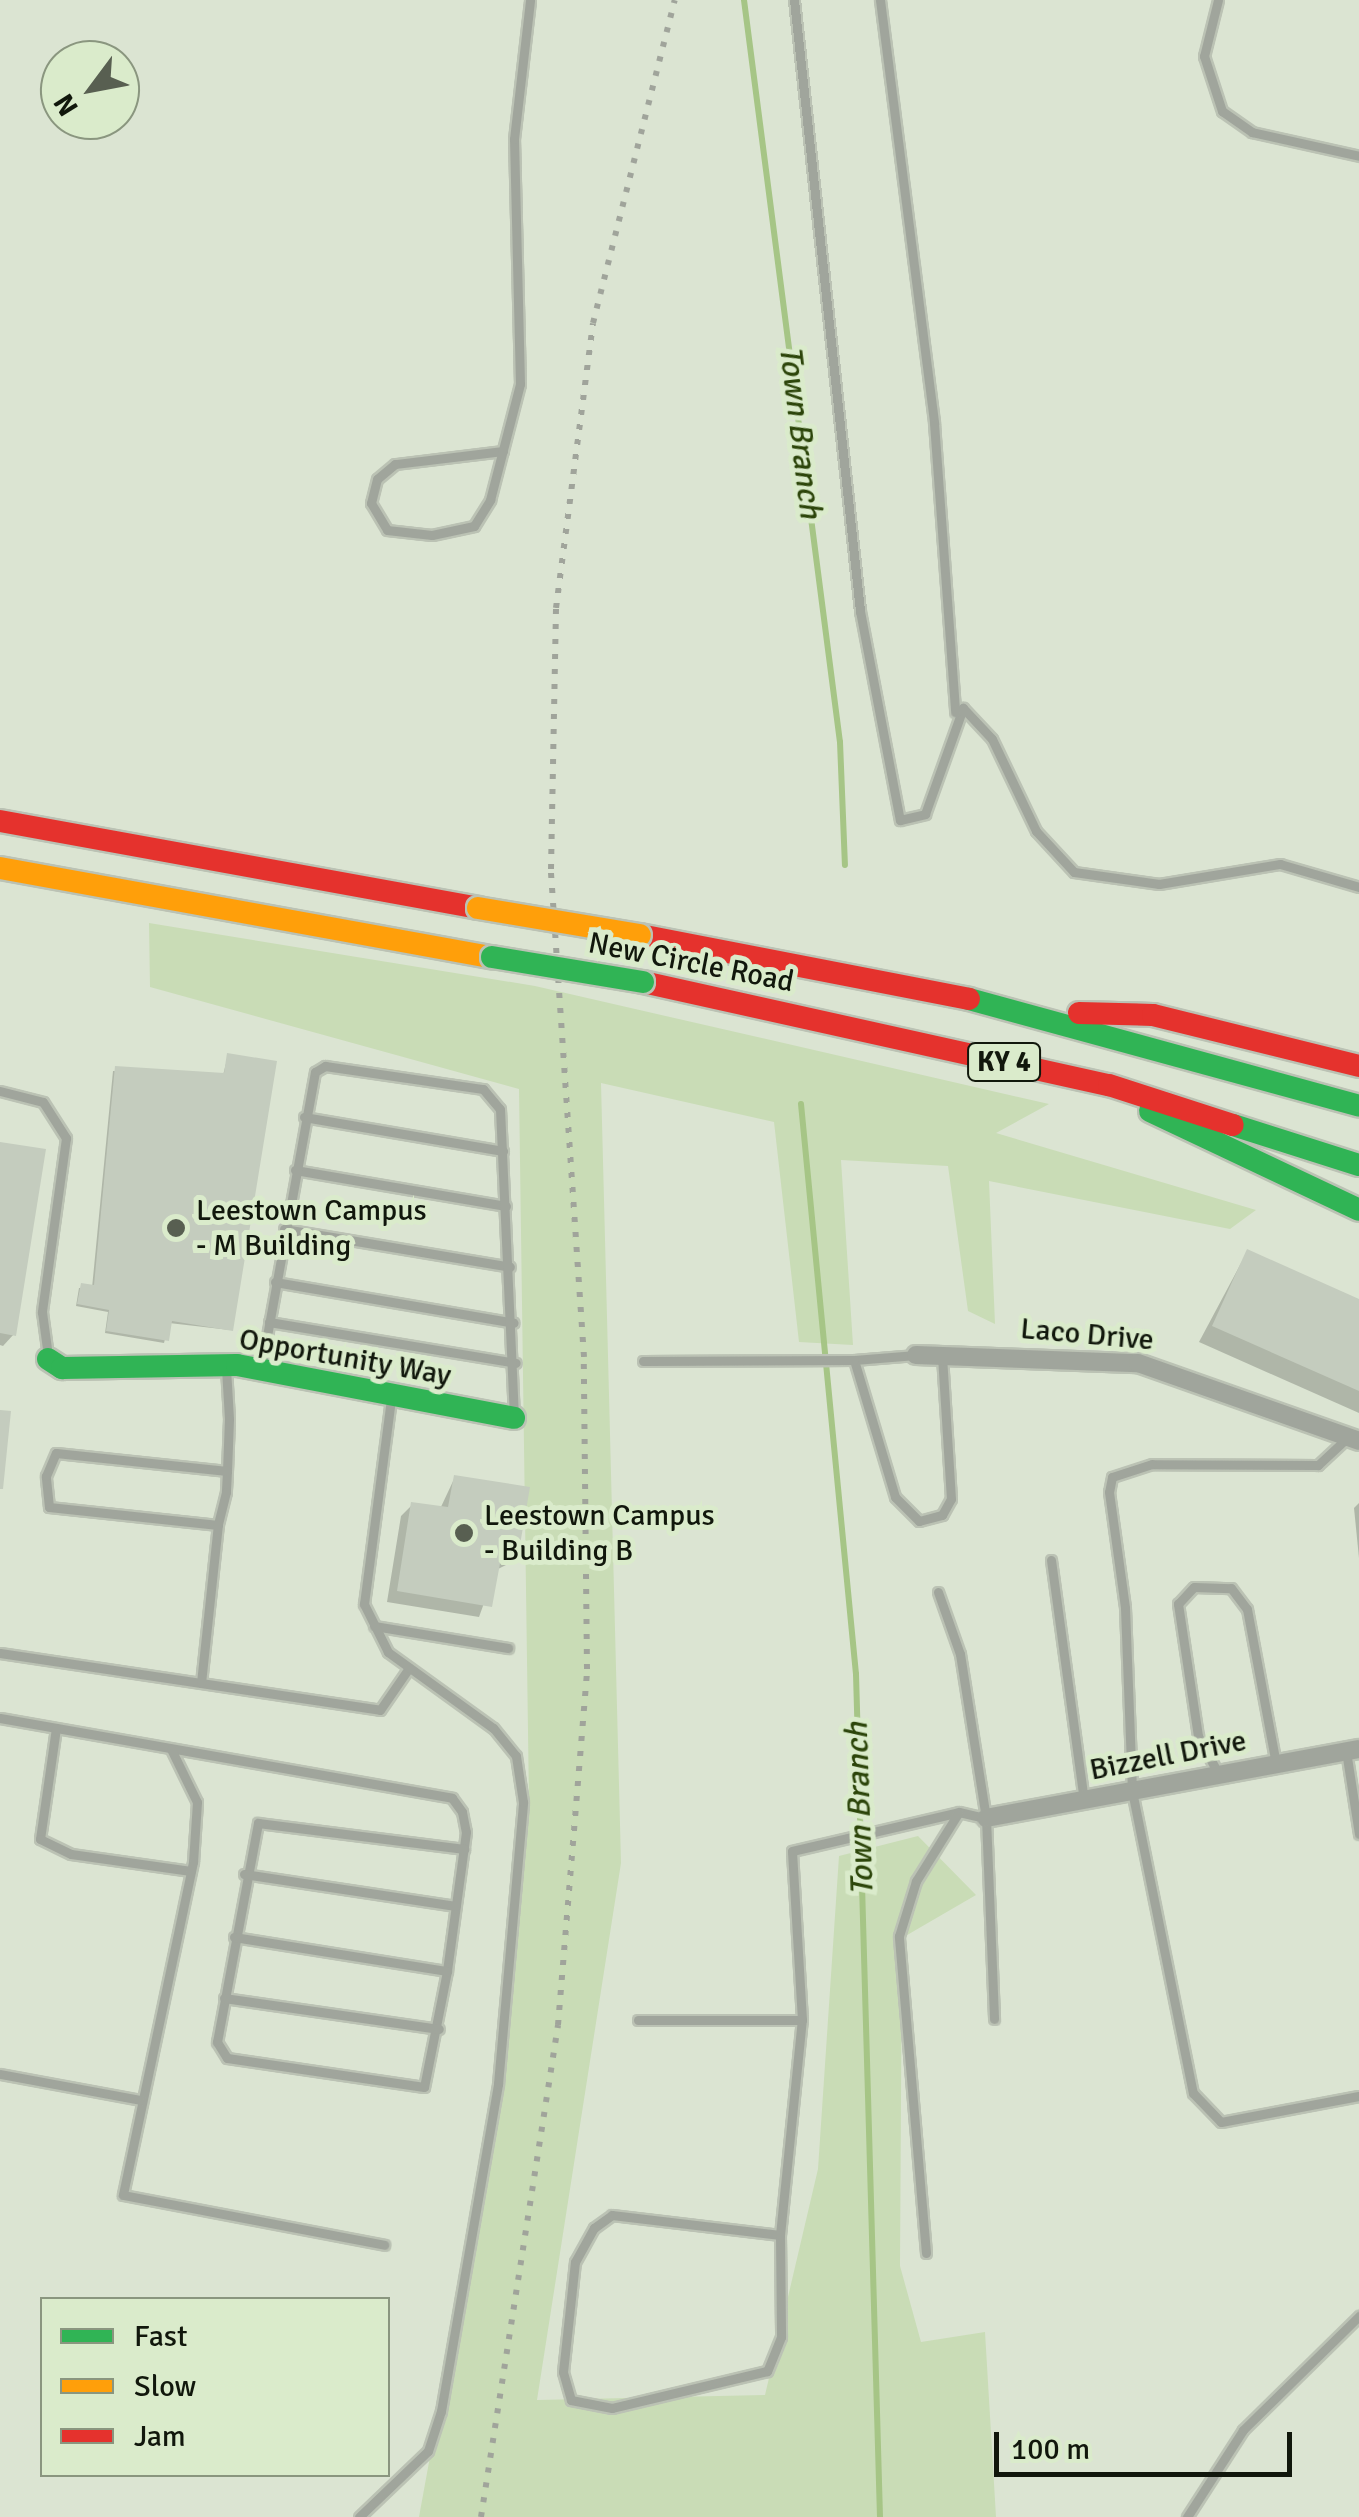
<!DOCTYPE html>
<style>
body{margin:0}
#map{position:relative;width:1359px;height:2517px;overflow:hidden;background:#dbe4d2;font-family:Signika,sans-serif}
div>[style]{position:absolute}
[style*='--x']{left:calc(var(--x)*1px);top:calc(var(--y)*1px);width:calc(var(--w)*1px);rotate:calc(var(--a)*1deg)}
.green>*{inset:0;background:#c9dcb6}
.shadow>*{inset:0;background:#0003}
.stream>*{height:6px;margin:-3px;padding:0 3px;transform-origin:3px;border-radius:3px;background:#a6c586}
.building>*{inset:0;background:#c4ccbe}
.roads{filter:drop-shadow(2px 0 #bbc2b4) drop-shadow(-2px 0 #bbc2b4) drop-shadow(0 2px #bbc2b4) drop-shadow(0 -2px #bbc2b4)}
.lane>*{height:9px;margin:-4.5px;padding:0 4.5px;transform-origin:4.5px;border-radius:4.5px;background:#a0a59c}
.street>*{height:18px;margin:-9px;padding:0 9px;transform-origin:9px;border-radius:9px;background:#a0a59c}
.fast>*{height:22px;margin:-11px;padding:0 11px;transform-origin:11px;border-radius:11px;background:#30b455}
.slow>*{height:22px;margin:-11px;padding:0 11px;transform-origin:11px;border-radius:11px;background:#ff9f0a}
.jam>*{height:22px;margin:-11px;padding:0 11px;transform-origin:11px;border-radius:11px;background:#e5322d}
.rail>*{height:6px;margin-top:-3px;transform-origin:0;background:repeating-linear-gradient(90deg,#a0a49b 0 5px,transparent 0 15px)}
.bridges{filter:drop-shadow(2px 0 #bbc2b4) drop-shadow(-2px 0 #bbc2b4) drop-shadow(0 2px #bbc2b4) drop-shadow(0 -2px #bbc2b4)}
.fast-bridge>*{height:22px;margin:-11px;padding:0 11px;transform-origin:11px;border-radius:11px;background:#30b455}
.slow-bridge>*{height:22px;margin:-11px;padding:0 11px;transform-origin:11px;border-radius:11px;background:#ff9f0a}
.dots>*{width:28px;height:28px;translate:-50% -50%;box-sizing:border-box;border:5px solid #daebcb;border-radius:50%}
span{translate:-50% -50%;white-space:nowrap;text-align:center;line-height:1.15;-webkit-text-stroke:10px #daebcb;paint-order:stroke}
.shield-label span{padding:2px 8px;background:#daebcb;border:2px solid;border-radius:8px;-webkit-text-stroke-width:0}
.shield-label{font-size:28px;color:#11170c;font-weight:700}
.street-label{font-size:30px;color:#11170c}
.poi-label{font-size:30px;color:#11170c}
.left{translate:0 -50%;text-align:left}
.water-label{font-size:32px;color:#2c450a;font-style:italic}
.legend{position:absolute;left:40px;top:2297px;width:350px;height:180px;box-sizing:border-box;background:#daebcb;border:2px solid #8a967f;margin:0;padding:12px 18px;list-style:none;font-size:30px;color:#11170c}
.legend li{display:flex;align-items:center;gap:20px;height:50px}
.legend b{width:50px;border:2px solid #8a967f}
.north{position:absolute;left:40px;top:40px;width:100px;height:100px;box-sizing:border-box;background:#daebcb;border:2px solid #8a967f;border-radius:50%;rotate:238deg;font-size:28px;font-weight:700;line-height:40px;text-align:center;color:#11170c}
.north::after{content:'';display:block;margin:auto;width:35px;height:45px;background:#585f51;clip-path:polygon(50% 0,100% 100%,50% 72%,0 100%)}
.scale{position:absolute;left:994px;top:2432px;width:298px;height:45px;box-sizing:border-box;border:5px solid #11170c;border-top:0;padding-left:12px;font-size:30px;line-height:35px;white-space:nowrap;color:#11170c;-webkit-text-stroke:8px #daebcb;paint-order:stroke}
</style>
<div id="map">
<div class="green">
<div style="clip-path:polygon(149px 923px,535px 986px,1049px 1104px,996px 1133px,1256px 1210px,1230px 1229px,989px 1181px,995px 1324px,968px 1311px,948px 1166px,841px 1160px,853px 1345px,799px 1342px,774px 1122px,601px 1083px,621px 1863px,537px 2400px,765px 2395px,818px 2169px,839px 1856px,918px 1836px,976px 1895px,902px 1938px,900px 2266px,921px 2342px,985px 2332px,996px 2517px,419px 2517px,498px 2084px,529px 1803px,519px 1089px,150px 987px)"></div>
</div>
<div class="shadow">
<div style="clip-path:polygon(228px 1056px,230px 1330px,169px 1323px,164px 1343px,105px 1333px,108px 1312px,76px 1306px,79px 1288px,92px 1288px,113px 1071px,223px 1075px)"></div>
<div style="clip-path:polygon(0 1144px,14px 1334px,3px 1346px,0 1345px)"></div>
<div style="clip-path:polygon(1247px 1252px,1359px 1302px,1359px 1413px,1199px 1342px)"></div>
<div style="clip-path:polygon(455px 1477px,514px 1561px,496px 1570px,479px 1617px,387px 1602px,401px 1516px,412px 1505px,440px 1509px)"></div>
<div style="clip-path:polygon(1359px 1503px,1359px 1558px,1354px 1508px)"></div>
</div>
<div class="stream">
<div style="--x:744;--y:0;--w:748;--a:82.63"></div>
<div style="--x:840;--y:742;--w:123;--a:87.7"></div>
<div style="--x:801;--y:1104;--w:573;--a:84.49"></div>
<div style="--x:856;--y:1674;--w:843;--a:88.37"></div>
</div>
<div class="building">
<div style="clip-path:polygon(227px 1053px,277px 1061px,233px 1331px,172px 1321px,169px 1341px,106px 1331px,109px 1310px,77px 1304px,81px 1283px,94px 1285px,115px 1066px,224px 1073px)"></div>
<div style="clip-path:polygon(0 1142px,46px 1149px,16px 1336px,0 1333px)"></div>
<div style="clip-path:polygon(1247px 1249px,1359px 1299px,1359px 1391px,1212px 1326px)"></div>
<div style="clip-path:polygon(0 1410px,11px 1411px,3px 1489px,0 1489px)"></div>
<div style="clip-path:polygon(454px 1475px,530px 1487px,517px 1562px,501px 1558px,492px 1607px,397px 1591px,411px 1502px,448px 1507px)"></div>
</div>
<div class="roads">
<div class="lane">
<div style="--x:794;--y:0;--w:615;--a:83.83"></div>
<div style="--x:860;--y:611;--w:213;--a:79.2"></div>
<div style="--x:900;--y:820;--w:26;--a:-13"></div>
<div style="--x:925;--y:814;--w:113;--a:-70.3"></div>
<div style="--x:963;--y:708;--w:42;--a:46.9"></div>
<div style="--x:992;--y:739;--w:102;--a:64.4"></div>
<div style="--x:1036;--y:831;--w:56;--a:47.2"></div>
<div style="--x:1074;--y:872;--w:86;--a:8"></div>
<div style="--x:1159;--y:884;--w:123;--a:-9.4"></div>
<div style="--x:1280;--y:864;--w:82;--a:16.2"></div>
<div style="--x:880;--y:0;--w:426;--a:82.7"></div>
<div style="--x:934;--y:423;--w:290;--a:85.8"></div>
<div style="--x:1218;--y:0;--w:58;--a:104"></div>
<div style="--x:1204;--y:56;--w:58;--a:71.9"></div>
<div style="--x:1222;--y:111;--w:37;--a:35"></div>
<div style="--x:1252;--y:132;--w:110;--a:12.6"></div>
<div style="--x:503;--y:451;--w:109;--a:173.1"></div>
<div style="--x:395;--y:464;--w:23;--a:140"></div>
<div style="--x:377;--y:479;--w:25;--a:104"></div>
<div style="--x:371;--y:503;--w:31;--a:59"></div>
<div style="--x:387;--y:530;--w:45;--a:6.3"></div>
<div style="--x:432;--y:535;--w:43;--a:-12.1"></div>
<div style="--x:474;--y:526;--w:31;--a:-58"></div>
<div style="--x:490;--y:500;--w:120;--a:-75.5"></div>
<div style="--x:520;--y:384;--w:245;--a:-91.4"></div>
<div style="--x:514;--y:139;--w:140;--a:-83.4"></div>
<div style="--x:0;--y:1091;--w:44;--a:14.3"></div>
<div style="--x:43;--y:1102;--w:43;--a:57.4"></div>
<div style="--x:66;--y:1138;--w:176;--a:97.9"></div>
<div style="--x:42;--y:1312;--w:44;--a:82.2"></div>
<div style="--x:304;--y:1117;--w:202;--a:9.7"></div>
<div style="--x:295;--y:1170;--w:214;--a:9.7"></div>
<div style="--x:284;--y:1229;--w:229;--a:9.5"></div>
<div style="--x:275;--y:1282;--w:242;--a:9.7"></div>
<div style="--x:269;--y:1322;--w:250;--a:9.4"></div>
<div style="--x:916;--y:1355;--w:62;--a:175.4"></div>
<div style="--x:854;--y:1360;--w:143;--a:73.3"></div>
<div style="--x:895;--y:1497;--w:34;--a:45"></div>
<div style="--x:919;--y:1521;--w:24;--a:-15"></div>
<div style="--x:942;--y:1515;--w:18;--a:-61"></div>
<div style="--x:951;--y:1499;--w:142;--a:-93.6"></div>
<div style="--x:643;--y:1361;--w:211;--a:-0.3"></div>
<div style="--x:226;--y:1368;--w:51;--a:86.6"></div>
<div style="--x:229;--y:1419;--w:52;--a:92.2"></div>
<div style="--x:227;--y:1471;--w:21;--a:93"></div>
<div style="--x:226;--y:1492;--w:34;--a:104"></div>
<div style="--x:218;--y:1525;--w:170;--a:-173.9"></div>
<div style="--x:49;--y:1507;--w:31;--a:-96"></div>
<div style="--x:46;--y:1476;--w:25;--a:-67"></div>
<div style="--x:56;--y:1453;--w:172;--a:6"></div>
<div style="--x:261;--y:1369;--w:302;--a:-79.7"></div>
<div style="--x:315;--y:1072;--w:12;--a:-31"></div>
<div style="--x:325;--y:1066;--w:160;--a:8.3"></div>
<div style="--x:483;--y:1089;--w:26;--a:50"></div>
<div style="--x:500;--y:1109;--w:306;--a:87.4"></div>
<div style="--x:1347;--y:1438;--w:40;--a:137"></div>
<div style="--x:1318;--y:1465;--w:166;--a:-179.7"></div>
<div style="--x:1152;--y:1464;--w:42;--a:162"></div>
<div style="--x:1112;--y:1477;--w:15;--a:101"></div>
<div style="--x:1109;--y:1492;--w:117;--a:82.1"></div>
<div style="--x:1125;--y:1608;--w:183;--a:87.8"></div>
<div style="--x:1132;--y:1791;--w:308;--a:78.6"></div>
<div style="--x:1193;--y:2093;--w:40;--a:46"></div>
<div style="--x:1221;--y:2122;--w:140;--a:-10.7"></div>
<div style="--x:1051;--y:1560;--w:242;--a:82.2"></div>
<div style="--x:938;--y:1592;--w:66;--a:70.5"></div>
<div style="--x:960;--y:1654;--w:166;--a:81"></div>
<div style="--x:986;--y:1818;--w:201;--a:87.7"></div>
<div style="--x:374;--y:1626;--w:136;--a:9.3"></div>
<div style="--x:0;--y:1653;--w:384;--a:8.5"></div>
<div style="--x:380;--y:1710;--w:51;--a:-55.4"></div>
<div style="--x:201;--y:1683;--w:159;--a:-83.9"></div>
<div style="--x:0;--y:1718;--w:459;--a:10"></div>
<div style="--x:452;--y:1798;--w:17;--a:54"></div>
<div style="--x:462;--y:1812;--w:20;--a:79"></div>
<div style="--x:466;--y:1832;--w:140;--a:97.8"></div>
<div style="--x:447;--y:1971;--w:118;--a:101.2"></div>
<div style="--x:424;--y:2087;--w:199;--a:-171.6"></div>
<div style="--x:227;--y:2058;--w:19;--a:-122"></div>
<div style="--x:217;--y:2042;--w:223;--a:-79.4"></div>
<div style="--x:258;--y:1823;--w:208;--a:7.2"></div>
<div style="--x:56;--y:1728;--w:112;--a:98.2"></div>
<div style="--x:40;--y:1839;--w:34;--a:26"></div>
<div style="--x:71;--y:1854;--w:121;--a:8.1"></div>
<div style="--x:171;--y:1749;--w:59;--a:63.9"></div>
<div style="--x:197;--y:1802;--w:60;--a:93.8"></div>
<div style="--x:193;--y:1862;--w:340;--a:101.9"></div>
<div style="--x:123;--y:2195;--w:266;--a:10.8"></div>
<div style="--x:1346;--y:1751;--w:84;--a:81.1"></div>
<div style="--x:1219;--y:1775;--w:44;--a:-118.3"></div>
<div style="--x:1198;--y:1736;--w:134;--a:-98.6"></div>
<div style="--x:1178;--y:1604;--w:23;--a:-47"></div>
<div style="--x:1194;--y:1587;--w:37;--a:2"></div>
<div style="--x:1231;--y:1588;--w:26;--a:53"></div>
<div style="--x:1247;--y:1609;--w:158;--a:79.4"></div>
<div style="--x:244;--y:1874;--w:214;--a:8.6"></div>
<div style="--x:234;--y:1937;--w:216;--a:9.1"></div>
<div style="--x:224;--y:1998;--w:217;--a:8.2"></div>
<div style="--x:638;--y:2020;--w:164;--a:0"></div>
<div style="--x:0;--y:2074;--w:142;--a:10.5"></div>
<div style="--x:780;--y:2235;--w:102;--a:89.4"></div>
<div style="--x:781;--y:2337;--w:37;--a:112"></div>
<div style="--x:767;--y:2371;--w:159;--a:166.6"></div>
<div style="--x:612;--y:2408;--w:42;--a:-169"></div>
<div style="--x:571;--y:2400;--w:29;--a:-106"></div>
<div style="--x:563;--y:2372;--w:111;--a:-83.8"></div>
<div style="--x:575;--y:2262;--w:39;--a:-61"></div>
<div style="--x:594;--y:2228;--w:22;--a:-36"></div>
<div style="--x:612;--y:2215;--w:169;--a:6.8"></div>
<div style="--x:780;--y:2235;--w:216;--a:-84.2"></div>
<div style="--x:802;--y:2020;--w:169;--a:-93.4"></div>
<div style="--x:792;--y:1851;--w:171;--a:-13.1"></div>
<div style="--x:959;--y:1812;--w:28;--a:13"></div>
<div style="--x:926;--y:2253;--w:318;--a:-94.9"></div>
<div style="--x:899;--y:1936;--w:58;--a:-72.8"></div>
<div style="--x:916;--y:1881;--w:81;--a:-58.1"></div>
<div style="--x:359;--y:2517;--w:95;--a:-43.7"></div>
<div style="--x:428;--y:2451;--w:42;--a:-72"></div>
<div style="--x:441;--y:2411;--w:332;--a:-80.1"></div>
<div style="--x:498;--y:2084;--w:283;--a:-84.9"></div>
<div style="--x:523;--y:1802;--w:47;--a:-98.7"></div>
<div style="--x:516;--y:1756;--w:36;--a:-129"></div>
<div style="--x:493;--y:1728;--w:130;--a:-144.1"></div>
<div style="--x:388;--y:1652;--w:54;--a:-116.6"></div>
<div style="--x:364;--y:1604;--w:208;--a:-82.5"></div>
<div style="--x:1187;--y:2517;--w:103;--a:-57.2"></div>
<div style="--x:1243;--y:2430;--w:163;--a:-44.5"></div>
</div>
<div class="street">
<div style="--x:916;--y:1355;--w:222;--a:2.1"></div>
<div style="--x:1138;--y:1363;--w:234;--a:19.4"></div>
<div style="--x:986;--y:1818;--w:379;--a:-10.5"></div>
</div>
<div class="fast">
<div style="--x:969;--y:999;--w:404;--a:15.3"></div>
<div style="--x:1150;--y:1111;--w:231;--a:25.3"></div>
<div style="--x:1233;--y:1125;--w:132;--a:17.6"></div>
<div style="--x:48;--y:1359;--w:17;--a:33"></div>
<div style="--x:62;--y:1368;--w:175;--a:-1"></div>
<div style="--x:237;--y:1365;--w:282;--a:10.8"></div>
</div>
<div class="slow">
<div style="--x:0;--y:868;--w:500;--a:10.3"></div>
</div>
<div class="jam">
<div style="--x:0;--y:821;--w:486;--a:10.3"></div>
<div style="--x:640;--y:935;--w:335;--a:11"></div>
<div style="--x:643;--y:982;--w:477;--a:12.5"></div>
<div style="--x:1109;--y:1085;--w:130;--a:17.9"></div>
<div style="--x:1079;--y:1013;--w:74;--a:1.5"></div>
<div style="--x:1153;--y:1015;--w:212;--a:13.9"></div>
</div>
</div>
<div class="rail">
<div style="--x:481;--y:2517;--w:498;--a:-81.1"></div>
<div style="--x:558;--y:2025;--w:357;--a:-85.3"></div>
<div style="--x:587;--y:1669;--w:312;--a:-90.6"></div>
<div style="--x:584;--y:1357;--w:489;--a:-93.9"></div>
<div style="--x:551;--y:869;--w:261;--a:-88.9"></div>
<div style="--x:556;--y:608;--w:287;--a:-82.6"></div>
<div style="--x:593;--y:323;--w:333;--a:-75.8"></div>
</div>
<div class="bridges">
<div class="fast-bridge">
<div style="--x:492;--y:957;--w:153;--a:9.4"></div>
</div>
<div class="slow-bridge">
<div style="--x:478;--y:908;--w:164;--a:9.5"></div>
</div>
</div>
<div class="dots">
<div style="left:176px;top:1228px;background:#585f51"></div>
<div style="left:464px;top:1533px;background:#585f51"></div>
</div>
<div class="shield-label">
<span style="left:1004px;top:1062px">KY 4</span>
</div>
<div class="street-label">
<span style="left:691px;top:963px;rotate:11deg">New Circle Road</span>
<span style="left:1087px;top:1335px;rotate:5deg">Laco Drive</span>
<span style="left:345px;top:1358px;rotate:10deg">Opportunity Way</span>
<span style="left:1168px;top:1756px;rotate:-11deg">Bizzell Drive</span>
</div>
<div class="poi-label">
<span class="left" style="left:196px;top:1228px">Leestown Campus<br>- M Building</span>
<span class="left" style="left:484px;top:1533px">Leestown Campus<br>- Building B</span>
</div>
<div class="water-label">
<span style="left:800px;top:432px;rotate:83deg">Town Branch</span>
<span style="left:860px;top:1809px;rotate:-92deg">Town Branch</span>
</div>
<ul class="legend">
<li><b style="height:12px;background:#30b455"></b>Fast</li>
<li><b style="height:12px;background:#ff9f0a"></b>Slow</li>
<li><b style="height:12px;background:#e5322d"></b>Jam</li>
</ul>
<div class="north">N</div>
<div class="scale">100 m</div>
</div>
